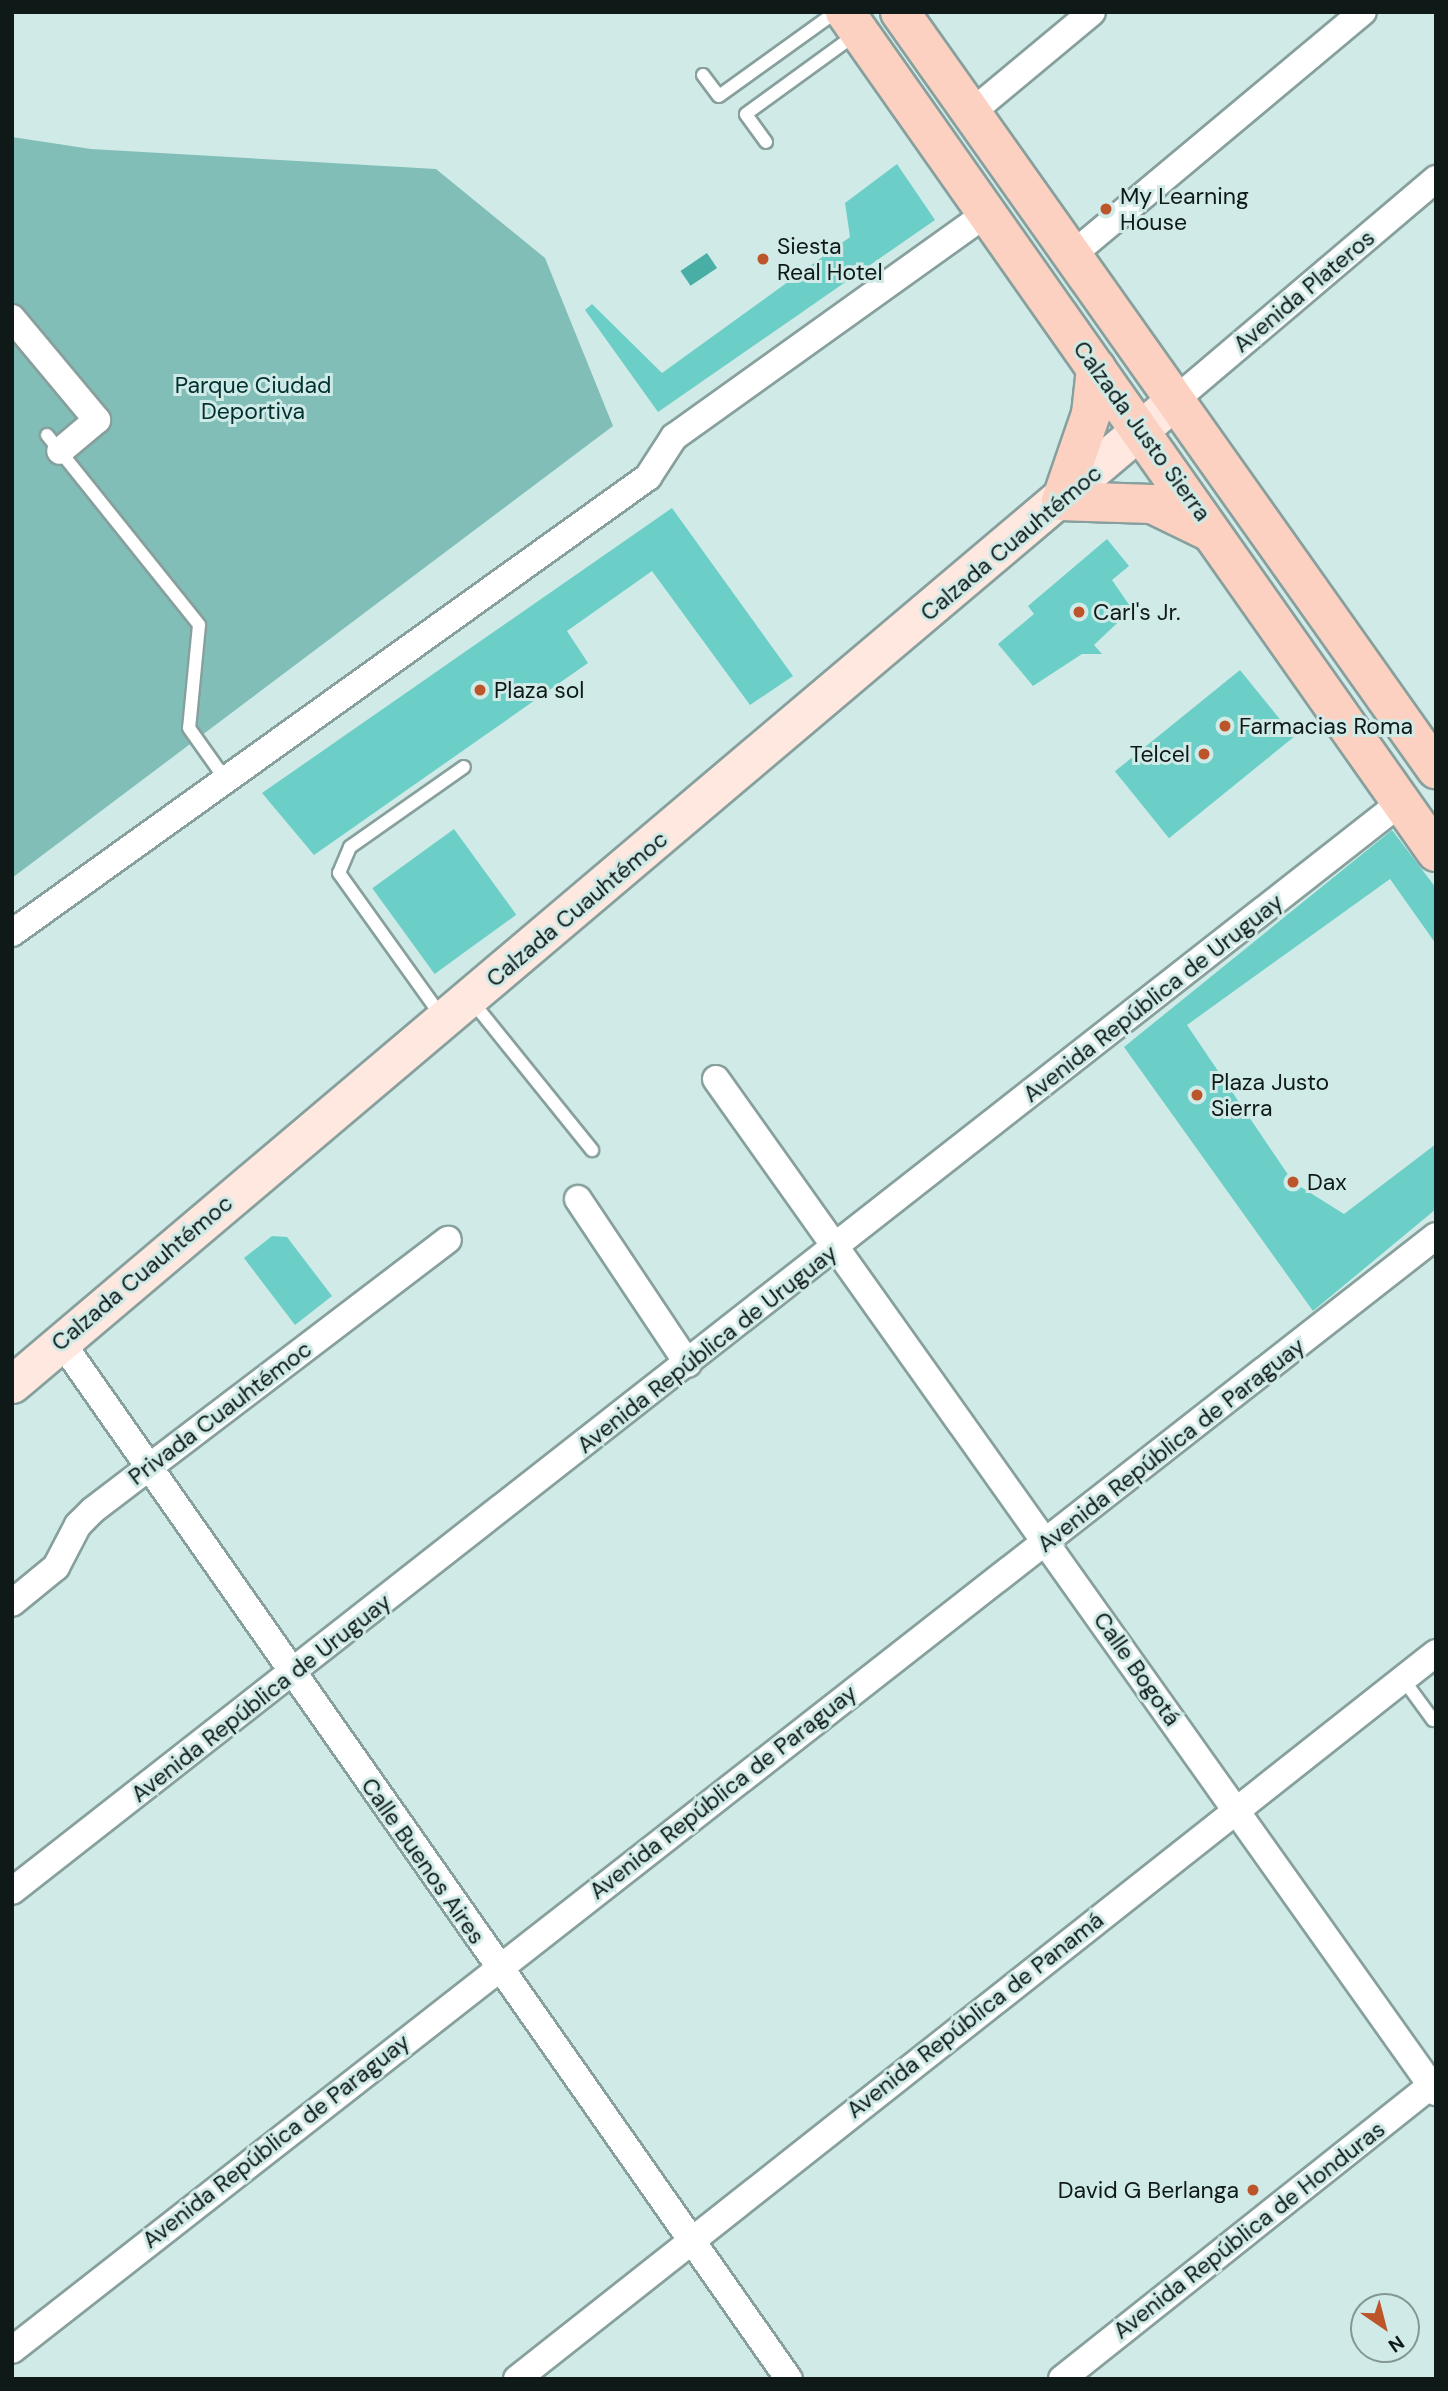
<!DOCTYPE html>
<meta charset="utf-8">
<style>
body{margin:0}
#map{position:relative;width:1448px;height:2391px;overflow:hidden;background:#d0ebe7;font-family:"DM Sans",sans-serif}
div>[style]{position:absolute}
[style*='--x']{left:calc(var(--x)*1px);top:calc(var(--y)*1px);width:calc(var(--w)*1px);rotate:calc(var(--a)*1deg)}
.green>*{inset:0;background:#82beb8}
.water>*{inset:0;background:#48aea6;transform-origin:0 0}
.building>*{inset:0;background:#6ccfc7;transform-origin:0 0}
.roads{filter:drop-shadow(2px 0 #87a09d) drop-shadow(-2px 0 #87a09d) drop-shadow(0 2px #87a09d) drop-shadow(0 -2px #87a09d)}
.lane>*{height:12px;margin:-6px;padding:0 6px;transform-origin:6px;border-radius:6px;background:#fff}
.street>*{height:26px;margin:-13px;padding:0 13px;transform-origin:13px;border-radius:13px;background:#fff}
.secondary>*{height:37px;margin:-18.5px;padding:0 18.5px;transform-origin:18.5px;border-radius:18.5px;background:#fee8e0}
.primary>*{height:38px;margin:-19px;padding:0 19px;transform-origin:19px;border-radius:19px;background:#fdd1c1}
.dots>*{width:19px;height:19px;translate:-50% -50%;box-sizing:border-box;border:4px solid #d0ebe7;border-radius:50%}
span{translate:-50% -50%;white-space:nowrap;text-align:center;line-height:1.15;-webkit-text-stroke:6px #d0ebe7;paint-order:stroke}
.poi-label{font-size:23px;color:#0f1918}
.left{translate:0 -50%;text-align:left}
.right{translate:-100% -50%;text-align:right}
.street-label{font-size:23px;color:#0f1918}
.park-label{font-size:23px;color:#00312e}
.frame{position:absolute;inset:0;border:14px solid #0f1918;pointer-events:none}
.north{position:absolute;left:1350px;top:2293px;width:70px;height:70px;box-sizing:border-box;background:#d0ebe7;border:2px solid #839794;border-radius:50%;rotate:145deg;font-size:19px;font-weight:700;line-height:28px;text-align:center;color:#0f1918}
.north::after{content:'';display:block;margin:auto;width:24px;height:32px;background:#bc562a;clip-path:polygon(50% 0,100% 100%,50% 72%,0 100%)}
</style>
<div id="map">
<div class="green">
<div style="clip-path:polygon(12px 137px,91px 149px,436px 169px,545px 258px,613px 426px,12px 878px)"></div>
</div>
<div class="water">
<div style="left:707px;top:253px;width:18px;height:32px;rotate:56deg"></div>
</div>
<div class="building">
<div style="clip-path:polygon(897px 164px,935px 220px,658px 412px,585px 310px,592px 304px,662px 373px,850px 237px,845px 203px)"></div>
<div style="clip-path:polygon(672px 508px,793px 676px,750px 705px,652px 571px,567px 631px,588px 663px,314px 855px,262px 793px)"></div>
<div style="clip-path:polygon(1107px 539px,1129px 566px,1112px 580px,1132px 609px,1094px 645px,1102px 654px,1082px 654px,1033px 686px,998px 644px,1034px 614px,1028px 606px)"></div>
<div style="left:1240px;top:670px;width:86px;height:161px;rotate:51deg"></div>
<div style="left:454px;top:829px;width:106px;height:101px;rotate:54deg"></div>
<div style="clip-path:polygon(1392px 830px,1436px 888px,1436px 944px,1390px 879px,1187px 1025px,1293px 1182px,1344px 1214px,1436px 1144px,1436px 1209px,1313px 1311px,1124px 1047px)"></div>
<div style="clip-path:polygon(272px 1236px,287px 1237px,332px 1296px,295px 1325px,244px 1258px)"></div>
</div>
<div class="roads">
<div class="lane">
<div style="--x:703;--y:75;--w:26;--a:53"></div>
<div style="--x:719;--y:96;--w:144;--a:-35.7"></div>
<div style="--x:766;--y:142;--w:34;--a:-126"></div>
<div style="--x:746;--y:114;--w:136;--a:-36"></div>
<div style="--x:47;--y:435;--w:243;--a:51.3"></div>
<div style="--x:199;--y:625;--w:103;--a:95.5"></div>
<div style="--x:189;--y:728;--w:64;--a:54.6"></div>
<div style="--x:471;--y:1000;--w:193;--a:51.1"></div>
<div style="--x:442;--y:1017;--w:177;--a:-125.6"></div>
<div style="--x:339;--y:873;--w:28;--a:-67"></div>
<div style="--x:350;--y:847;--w:139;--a:-35.1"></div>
<div style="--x:1403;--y:1679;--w:51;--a:53.8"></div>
</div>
<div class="street">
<div style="--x:972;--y:112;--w:156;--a:-39.8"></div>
<div style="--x:1072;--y:255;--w:379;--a:-39.9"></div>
<div style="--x:12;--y:318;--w:133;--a:50.2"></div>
<div style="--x:97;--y:420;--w:48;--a:140"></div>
<div style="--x:1173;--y:402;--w:345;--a:-40.3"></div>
<div style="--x:12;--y:933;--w:783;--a:-35.64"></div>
<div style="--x:648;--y:477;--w:48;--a:-57"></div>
<div style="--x:674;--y:437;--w:385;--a:-35.6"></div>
<div style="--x:716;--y:1079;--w:1243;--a:54.6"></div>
<div style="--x:578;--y:1199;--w:198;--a:56.3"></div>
<div style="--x:60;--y:1340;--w:1269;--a:54.95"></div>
<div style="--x:12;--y:1603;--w:57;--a:-39.3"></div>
<div style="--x:56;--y:1567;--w:47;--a:-62.4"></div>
<div style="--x:78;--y:1525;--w:21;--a:-45"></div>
<div style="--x:93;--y:1510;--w:446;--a:-37.3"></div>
<div style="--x:12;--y:1891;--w:1764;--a:-38.09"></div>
<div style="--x:12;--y:2350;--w:1808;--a:-38.04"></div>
<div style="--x:517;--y:2379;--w:1171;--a:-38.31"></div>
<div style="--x:1062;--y:2379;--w:478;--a:-38.5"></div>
</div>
<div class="secondary">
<div style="--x:12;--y:1384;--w:1521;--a:-40.23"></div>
</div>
<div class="primary">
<div style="--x:845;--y:12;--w:1027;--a:54.87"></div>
<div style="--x:900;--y:12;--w:928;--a:54.7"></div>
<div style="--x:1096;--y:368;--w:46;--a:96.2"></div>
<div style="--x:1091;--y:414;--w:92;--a:109"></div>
<div style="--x:1061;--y:501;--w:91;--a:1.9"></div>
<div style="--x:1152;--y:504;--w:64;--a:25.8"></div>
</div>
</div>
<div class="dots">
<div style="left:1106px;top:209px;background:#bc562a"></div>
<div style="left:763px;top:259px;background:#bc562a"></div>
<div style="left:1079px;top:612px;background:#bc562a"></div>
<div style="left:480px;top:690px;background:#bc562a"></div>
<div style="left:1225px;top:726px;background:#bc562a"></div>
<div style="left:1204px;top:754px;background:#bc562a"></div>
<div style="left:1197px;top:1095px;background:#bc562a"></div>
<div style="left:1293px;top:1182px;background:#bc562a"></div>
<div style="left:1253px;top:2190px;background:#bc562a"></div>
</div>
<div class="poi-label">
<span class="left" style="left:1120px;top:209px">My Learning<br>House</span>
<span class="left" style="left:777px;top:259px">Siesta<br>Real Hotel</span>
<span class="left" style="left:1093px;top:612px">Carl's Jr.</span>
<span class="left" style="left:494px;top:690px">Plaza sol</span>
<span class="left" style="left:1239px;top:726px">Farmacias Roma</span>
<span class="right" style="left:1190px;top:754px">Telcel</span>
<span class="left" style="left:1211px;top:1095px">Plaza Justo<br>Sierra</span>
<span class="left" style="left:1307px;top:1182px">Dax</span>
<span class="right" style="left:1239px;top:2190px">David G Berlanga</span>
</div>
<div class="street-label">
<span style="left:1304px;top:291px;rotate:-40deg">Avenida Plateros</span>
<span style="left:1142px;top:431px;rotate:54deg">Calzada Justo Sierra</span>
<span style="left:1011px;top:543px;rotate:-40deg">Calzada Cuauhtémoc</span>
<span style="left:577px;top:909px;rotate:-40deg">Calzada Cuauhtémoc</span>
<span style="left:1153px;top:998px;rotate:-38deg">Avenida República de Uruguay</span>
<span style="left:142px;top:1273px;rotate:-40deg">Calzada Cuauhtémoc</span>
<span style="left:707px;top:1349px;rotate:-38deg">Avenida República de Uruguay</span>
<span style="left:220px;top:1413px;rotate:-37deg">Privada Cuauhtémoc</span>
<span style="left:1171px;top:1445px;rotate:-38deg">Avenida República de Paraguay</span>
<span style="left:1137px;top:1669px;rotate:55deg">Calle Bogotá</span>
<span style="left:261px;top:1698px;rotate:-38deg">Avenida República de Uruguay</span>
<span style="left:723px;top:1792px;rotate:-38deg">Avenida República de Paraguay</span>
<span style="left:423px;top:1861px;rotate:55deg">Calle Buenos Aires</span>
<span style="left:975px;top:2015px;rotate:-38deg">Avenida República de Panamá</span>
<span style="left:276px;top:2141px;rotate:-38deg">Avenida República de Paraguay</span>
<span style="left:1249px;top:2230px;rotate:-38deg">Avenida República de Honduras</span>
</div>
<div class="park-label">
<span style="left:253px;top:398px">Parque Ciudad<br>Deportiva</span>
</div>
<div class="frame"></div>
<div class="north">N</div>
</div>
